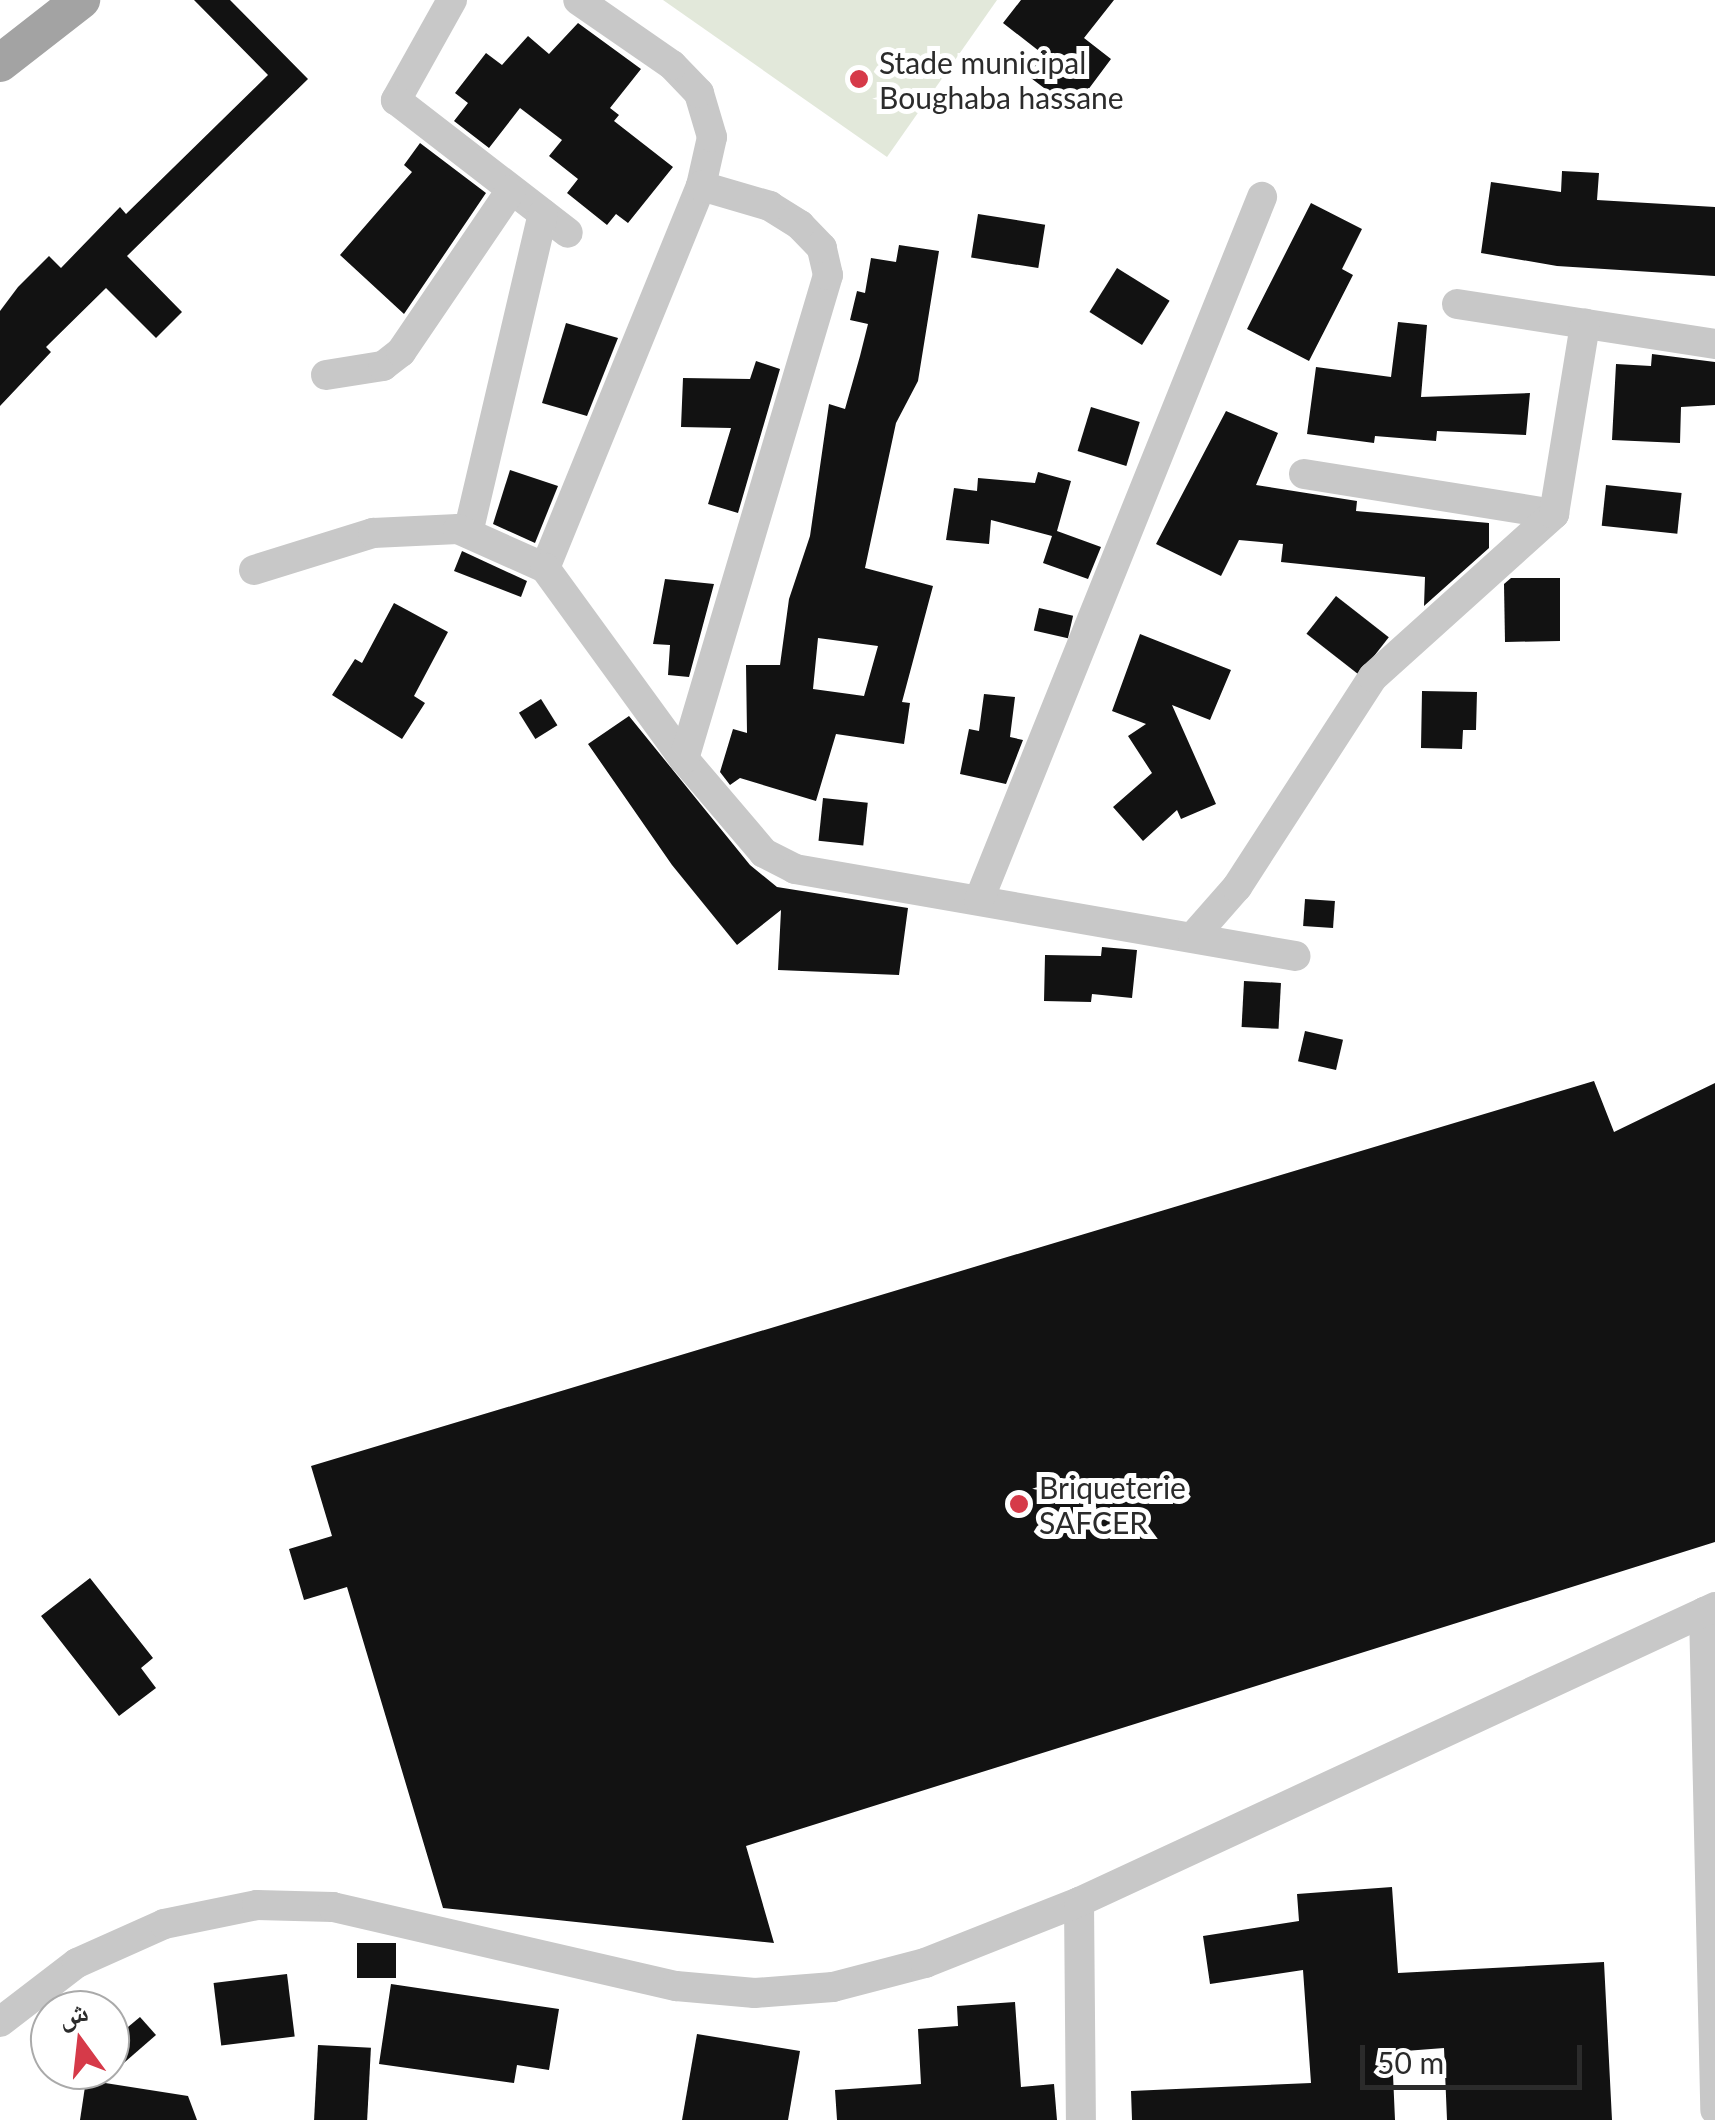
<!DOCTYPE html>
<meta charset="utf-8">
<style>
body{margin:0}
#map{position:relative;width:1715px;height:2120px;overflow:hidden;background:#fff;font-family:Lato,"Noto Naskh Arabic",sans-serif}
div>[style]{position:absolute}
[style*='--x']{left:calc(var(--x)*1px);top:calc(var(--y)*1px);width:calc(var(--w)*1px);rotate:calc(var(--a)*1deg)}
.green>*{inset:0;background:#e2e8da}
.building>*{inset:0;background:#121212;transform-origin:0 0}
.minor>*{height:30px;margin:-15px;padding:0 15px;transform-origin:15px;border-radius:15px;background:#c8c8c8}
.major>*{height:38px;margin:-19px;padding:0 19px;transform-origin:19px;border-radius:19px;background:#a3a3a3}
.dots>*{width:28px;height:28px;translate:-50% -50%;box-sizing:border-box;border:5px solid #fff;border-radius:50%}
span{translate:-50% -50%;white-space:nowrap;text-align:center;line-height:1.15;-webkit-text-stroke:10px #fff;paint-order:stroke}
.poi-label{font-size:30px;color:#2b2b2b}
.left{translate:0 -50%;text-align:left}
.north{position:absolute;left:30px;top:1990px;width:100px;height:100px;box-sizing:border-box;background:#fff;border:2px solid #aaa;border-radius:50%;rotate:345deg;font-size:28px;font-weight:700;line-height:40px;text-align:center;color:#2b2b2b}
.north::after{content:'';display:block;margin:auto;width:35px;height:45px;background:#d63a49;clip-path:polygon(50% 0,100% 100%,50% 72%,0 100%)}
.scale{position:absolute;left:1360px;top:2045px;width:222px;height:45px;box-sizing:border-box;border:5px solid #2b2b2b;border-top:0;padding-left:12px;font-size:30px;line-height:35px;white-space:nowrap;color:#2b2b2b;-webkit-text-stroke:8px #fff;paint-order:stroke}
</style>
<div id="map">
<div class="green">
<div style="clip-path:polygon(663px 0,997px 0,887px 157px)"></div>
</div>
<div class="building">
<div style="clip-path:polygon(194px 0,230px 0,308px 79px,127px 256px,182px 312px,156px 338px,106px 288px,46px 347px,51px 352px,0 406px,0 311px,18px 287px,49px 256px,61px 268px,120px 207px,126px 214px,268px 75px)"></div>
<div style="clip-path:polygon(1021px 0,1114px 0,1084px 38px,1111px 59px,1073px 110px,1023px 72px,1039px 51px,1003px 23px)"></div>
<div style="clip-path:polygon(578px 23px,641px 69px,610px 108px,619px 115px,614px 121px,673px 167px,628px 223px,616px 214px,607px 225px,567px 193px,578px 179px,549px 156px,562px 140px,520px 108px,489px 148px,454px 121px,468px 103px,455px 93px,486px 53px,502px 65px,528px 36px,549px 54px)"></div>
<div style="clip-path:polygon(420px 143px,486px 193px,404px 314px,340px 255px,412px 172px,404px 165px)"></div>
<div style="clip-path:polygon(1562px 171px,1599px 173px,1597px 200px,1715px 207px,1715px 276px,1557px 266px,1481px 253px,1491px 182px,1561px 192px)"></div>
<div style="clip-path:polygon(1311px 203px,1362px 229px,1342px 269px,1353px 275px,1309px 361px,1247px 329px)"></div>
<div style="left:978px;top:214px;width:68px;height:44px;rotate:9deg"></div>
<div style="clip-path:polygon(evenodd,899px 245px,939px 251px,918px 381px,896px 423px,865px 568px,933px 586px,902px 702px,910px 703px,904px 744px,836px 734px,816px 801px,740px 778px,730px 785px,720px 772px,733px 729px,747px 733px,746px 665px,780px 665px,789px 599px,810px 536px,829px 404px,845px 409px,860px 356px,868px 324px,850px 320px,857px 291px,865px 293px,871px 258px,896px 262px,899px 245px,818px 638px,878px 646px,864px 696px,813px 689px,818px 638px)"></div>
<div style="left:1117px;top:268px;width:62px;height:52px;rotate:32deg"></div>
<div style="clip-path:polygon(1398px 322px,1427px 325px,1421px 397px,1530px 393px,1526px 435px,1437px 431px,1436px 441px,1375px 436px,1374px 443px,1307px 434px,1316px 367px,1391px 377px)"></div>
<div style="clip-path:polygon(566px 323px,618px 338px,587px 416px,542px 403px)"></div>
<div style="clip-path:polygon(1652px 354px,1715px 362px,1715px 405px,1681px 407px,1680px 443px,1612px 440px,1616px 364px,1651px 366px)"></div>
<div style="clip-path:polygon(756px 361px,780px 369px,738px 513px,708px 504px,731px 428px,681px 427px,683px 378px,750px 379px)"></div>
<div style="left:1091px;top:407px;width:51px;height:46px;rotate:17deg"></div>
<div style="clip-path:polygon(1226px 411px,1278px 433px,1256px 485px,1357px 501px,1356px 511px,1489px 523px,1489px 548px,1424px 606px,1425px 577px,1281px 562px,1283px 544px,1239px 540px,1221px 576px,1156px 544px)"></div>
<div style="clip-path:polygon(510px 470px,558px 486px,535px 543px,493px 524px)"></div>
<div style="clip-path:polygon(1038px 472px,1071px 481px,1057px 531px,1101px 547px,1088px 579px,1043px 563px,1052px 536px,991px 520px,989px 544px,946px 540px,954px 488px,977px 491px,978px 478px,1035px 483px)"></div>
<div style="left:1606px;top:485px;width:76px;height:41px;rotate:6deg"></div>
<div style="clip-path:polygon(462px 551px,527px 581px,521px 597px,454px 571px)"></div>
<div style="clip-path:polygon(1511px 578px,1560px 578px,1560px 641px,1505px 642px,1504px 584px)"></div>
<div style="clip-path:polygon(665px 579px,714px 584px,689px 677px,668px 675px,670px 645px,653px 644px)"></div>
<div style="left:1336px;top:596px;width:67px;height:48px;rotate:38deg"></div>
<div style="clip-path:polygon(394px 603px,448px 632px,414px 696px,425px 703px,402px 739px,332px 695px,355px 659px,362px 663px)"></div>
<div style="left:1039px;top:608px;width:35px;height:23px;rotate:13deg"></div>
<div style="clip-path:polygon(1140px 634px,1231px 670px,1210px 720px,1172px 705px,1216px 804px,1181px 819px,1177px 810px,1143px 841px,1113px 807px,1152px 773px,1128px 736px,1146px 724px,1112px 711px)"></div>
<div style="clip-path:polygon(1422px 691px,1477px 692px,1476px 730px,1463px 730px,1462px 749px,1421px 748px)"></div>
<div style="clip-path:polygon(984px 694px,1015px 697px,1010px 737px,1023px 740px,1006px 784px,960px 774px,969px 729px,979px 731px)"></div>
<div style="left:541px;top:699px;width:31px;height:26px;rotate:58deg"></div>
<div style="clip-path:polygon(629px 716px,750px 865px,777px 887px,908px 908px,899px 975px,778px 970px,781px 910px,737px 945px,672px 865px,588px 744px)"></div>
<div style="left:823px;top:798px;width:45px;height:43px;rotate:6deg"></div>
<div style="left:1305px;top:899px;width:30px;height:27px;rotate:4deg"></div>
<div style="clip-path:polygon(1102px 947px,1137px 950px,1132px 998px,1092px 994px,1091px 1002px,1044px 1001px,1045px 955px,1101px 956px)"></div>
<div style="left:1244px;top:981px;width:37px;height:46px;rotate:3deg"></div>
<div style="left:1305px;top:1031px;width:39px;height:31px;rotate:13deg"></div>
<div style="clip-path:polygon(1594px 1081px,1614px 1132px,1715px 1083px,1715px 1542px,746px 1846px,774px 1943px,443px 1908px,347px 1587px,304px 1600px,289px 1549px,332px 1536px,311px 1466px)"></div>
<div style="clip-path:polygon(90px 1578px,153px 1658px,141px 1668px,156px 1688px,119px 1716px,41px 1616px)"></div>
<div style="clip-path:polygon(1392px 1887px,1398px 1973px,1604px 1962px,1612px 2120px,1447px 2120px,1444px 2048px,1392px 2052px,1395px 2120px,1132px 2120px,1131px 2091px,1311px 2083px,1303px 1970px,1210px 1984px,1203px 1936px,1299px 1921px,1297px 1894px)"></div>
<div style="left:357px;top:1943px;width:39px;height:35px"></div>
<div style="left:287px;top:1974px;width:63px;height:74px;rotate:83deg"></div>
<div style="clip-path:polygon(391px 1984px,559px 2009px,549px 2070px,517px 2065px,514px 2083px,379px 2064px)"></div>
<div style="clip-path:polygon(1015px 2002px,1021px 2087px,1054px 2084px,1057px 2120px,837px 2120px,835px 2090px,921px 2084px,918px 2029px,958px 2026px,957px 2006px)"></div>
<div style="clip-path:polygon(140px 2017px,156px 2035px,110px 2075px,110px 2042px)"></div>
<div style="clip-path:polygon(697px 2034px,800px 2051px,788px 2120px,682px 2120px)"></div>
<div style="left:318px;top:2045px;width:53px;height:75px;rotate:3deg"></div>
<div style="clip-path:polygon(86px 2080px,188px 2096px,197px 2120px,80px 2120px)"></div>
</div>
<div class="minor">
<div style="--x:452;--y:0;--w:115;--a:119.2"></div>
<div style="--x:396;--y:100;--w:217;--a:37.7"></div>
<div style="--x:1457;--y:304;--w:261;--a:8.8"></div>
<div style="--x:326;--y:375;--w:58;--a:-9"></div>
<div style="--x:383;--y:366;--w:23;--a:-38"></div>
<div style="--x:401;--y:352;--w:196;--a:-55.8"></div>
<div style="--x:1304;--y:474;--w:253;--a:9.1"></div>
<div style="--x:468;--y:533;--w:328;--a:-76.8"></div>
<div style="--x:545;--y:568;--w:413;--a:-67.8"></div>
<div style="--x:701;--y:186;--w:50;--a:-77.3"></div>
<div style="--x:712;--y:137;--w:46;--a:-106.5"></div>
<div style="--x:699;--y:93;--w:39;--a:-134"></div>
<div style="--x:672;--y:65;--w:114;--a:-145.3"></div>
<div style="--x:254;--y:570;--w:125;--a:-17.3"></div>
<div style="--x:373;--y:533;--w:85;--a:-2.7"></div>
<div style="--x:458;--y:529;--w:95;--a:24.1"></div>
<div style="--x:545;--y:568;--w:236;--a:54"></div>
<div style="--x:684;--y:759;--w:123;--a:49.6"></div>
<div style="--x:764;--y:853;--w:35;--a:27"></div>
<div style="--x:795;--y:869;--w:508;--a:9.87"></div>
<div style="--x:684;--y:759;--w:505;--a:-73.43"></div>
<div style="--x:828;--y:275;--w:28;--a:-103"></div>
<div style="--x:822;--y:248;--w:32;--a:-134"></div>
<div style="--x:800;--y:225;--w:36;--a:-148"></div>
<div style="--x:770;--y:206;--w:72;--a:-163.8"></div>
<div style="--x:979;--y:900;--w:758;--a:-68.07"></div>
<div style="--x:1193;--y:937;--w:67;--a:-48.7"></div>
<div style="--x:1237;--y:887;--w:250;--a:-57.1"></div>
<div style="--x:1373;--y:677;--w:244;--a:-42"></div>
<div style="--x:1554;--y:514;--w:193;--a:-80.7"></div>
<div style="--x:1704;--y:1612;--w:498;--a:88.7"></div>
<div style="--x:1079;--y:1902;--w:218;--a:89.5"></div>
<div style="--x:0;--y:2022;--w:97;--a:-37.5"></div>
<div style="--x:77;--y:1963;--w:95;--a:-24.1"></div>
<div style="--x:164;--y:1924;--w:95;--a:-11.5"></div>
<div style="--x:257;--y:1905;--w:76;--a:1.5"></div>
<div style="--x:333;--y:1907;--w:352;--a:13"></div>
<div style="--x:676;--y:1986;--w:79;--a:5.1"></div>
<div style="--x:755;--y:1993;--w:78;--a:-4.4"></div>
<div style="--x:833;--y:1987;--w:95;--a:-14.6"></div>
<div style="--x:925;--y:1963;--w:166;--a:-21.6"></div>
<div style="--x:1079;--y:1902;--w:701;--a:-24.88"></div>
</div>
<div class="major">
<div style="--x:0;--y:63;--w:103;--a:-37.9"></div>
</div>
<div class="dots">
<div style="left:859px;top:79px;background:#d63a49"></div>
<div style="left:1019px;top:1504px;background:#d63a49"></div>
</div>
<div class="poi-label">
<span class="left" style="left:879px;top:79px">Stade municipal<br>Boughaba hassane</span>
<span class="left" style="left:1039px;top:1504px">Briqueterie<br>SAFCER</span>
</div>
<div class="north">ش</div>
<div class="scale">50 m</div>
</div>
